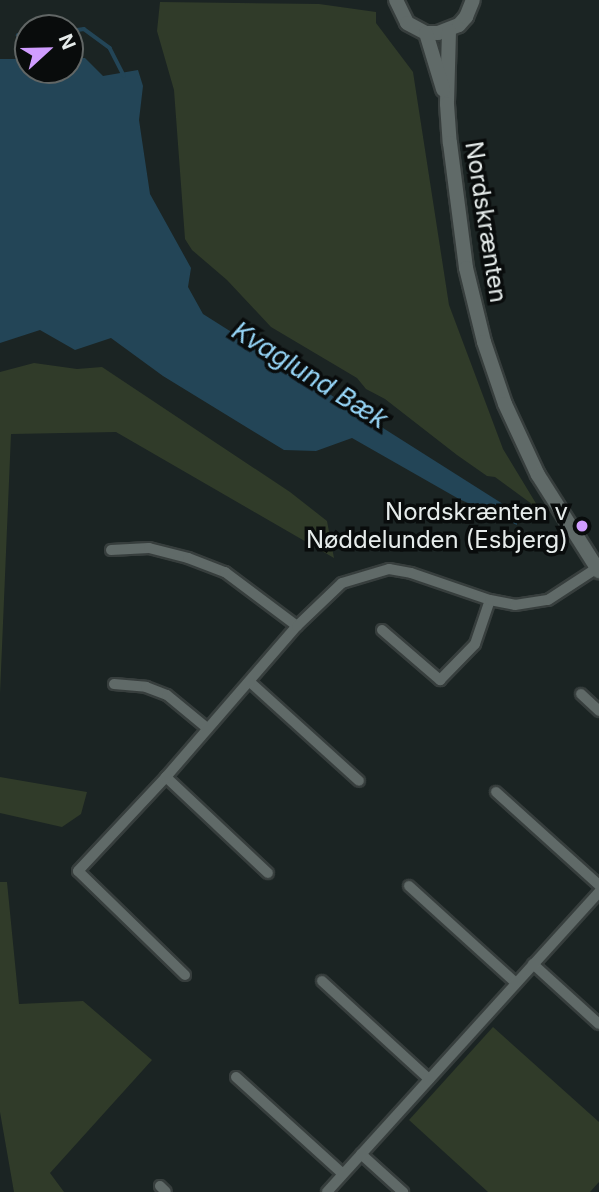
<!DOCTYPE html>
<meta charset="utf-8">
<style>
body{margin:0}
#map{position:relative;width:599px;height:1192px;overflow:hidden;background:#1b2423;font-family:Inter,sans-serif}
div>[style]{position:absolute}
[style*='--x']{left:calc(var(--x)*1px);top:calc(var(--y)*1px);width:calc(var(--w)*1px);rotate:calc(var(--a)*1deg)}
.green>*{inset:0;background:#303b29}
.water>*{inset:0;background:#234557}
.stream>*{height:3.5px;margin:-1.75px;padding:0 1.75px;transform-origin:1.75px;border-radius:1.75px;background:#234557}
.roads{filter:drop-shadow(2px 0 #373e3d) drop-shadow(-2px 0 #373e3d) drop-shadow(0 2px #373e3d) drop-shadow(0 -2px #373e3d)}
.minor>*{height:10px;margin:-5px;padding:0 5px;transform-origin:5px;border-radius:5px;background:#606a68}
.tertiary>*{height:14px;margin:-7px;padding:0 7px;transform-origin:7px;border-radius:7px;background:#606a68}
.dots>*{width:19px;height:19px;translate:-50% -50%;box-sizing:border-box;border:4px solid #090c0c;border-radius:50%}
span{translate:-50% -50%;white-space:nowrap;text-align:center;line-height:1.15;-webkit-text-stroke:7px #090c0c;paint-order:stroke}
.street-label{font-size:24px;color:#e6eceb}
.poi-label{font-size:24px;color:#e6eceb}
.right{translate:-100% -50%;text-align:right}
.water-label{font-size:26px;color:#96d5f7;font-style:italic}
.north{position:absolute;left:14px;top:14px;width:70px;height:70px;box-sizing:border-box;background:#090c0c;border:2px solid #616665;border-radius:50%;rotate:68deg;font-size:19px;font-weight:700;line-height:28px;text-align:center;color:#e6eceb}
.north::after{content:'';display:block;margin:auto;width:24px;height:32px;background:#d09dff;clip-path:polygon(50% 0,100% 100%,50% 72%,0 100%)}
</style>
<div id="map">
<div class="green">
<div style="clip-path:polygon(160px 2px,319px 4px,376px 12px,376px 23px,413px 72px,449px 305px,503px 449px,540px 510px,495px 477px,487px 476px,457px 455px,385px 399px,366px 389px,357px 378px,271px 327px,227px 280px,192px 250px,185px 239px,174px 90px,157px 31px)"></div>
<div style="clip-path:polygon(34px 363px,77px 369px,102px 367px,290px 492px,327px 521px,334px 558px,116px 432px,11px 434px,0 694px,0 372px)"></div>
<div style="clip-path:polygon(0 777px,87px 792px,81px 814px,62px 827px,0 813px)"></div>
<div style="clip-path:polygon(0 882px,7px 882px,19px 1004px,83px 1001px,152px 1060px,50px 1173px,64px 1192px,14px 1192px,0 1112px)"></div>
<div style="clip-path:polygon(493px 1027px,599px 1122px,599px 1182px,590px 1192px,488px 1192px,409px 1120px)"></div>
</div>
<div class="water">
<div style="clip-path:polygon(70px 58px,85px 58px,103px 76px,138px 70px,143px 86px,139px 120px,150px 194px,191px 268px,188px 287px,203px 314px,517px 513px,517px 525px,459px 499px,352px 438px,316px 451px,284px 450px,163px 376px,111px 338px,75px 350px,40px 330px,0 343px,0 59px,28px 59px,28px 70px,70px 70px)"></div>
</div>
<div class="stream">
<div style="--x:70;--y:31;--w:14;--a:-8"></div>
<div style="--x:84;--y:29;--w:32;--a:36"></div>
<div style="--x:110;--y:48;--w:31;--a:63"></div>
<div style="--x:18;--y:35;--w:12;--a:35"></div>
</div>
<div class="roads">
<div class="minor">
<div style="--x:111;--y:550;--w:38;--a:-3"></div>
<div style="--x:149;--y:548;--w:40;--a:14.4"></div>
<div style="--x:188;--y:558;--w:40;--a:21"></div>
<div style="--x:225;--y:572;--w:90;--a:36.9"></div>
<div style="--x:382;--y:630;--w:77;--a:40.8"></div>
<div style="--x:440;--y:680;--w:50;--a:-45.8"></div>
<div style="--x:475;--y:644;--w:46;--a:-71.2"></div>
<div style="--x:250;--y:682;--w:147;--a:42.2"></div>
<div style="--x:114;--y:684;--w:32;--a:5"></div>
<div style="--x:146;--y:687;--w:22;--a:21"></div>
<div style="--x:167;--y:695;--w:52;--a:39.5"></div>
<div style="--x:581;--y:694;--w:25;--a:43"></div>
<div style="--x:166;--y:777;--w:140;--a:43.3"></div>
<div style="--x:496;--y:792;--w:139;--a:42.1"></div>
<div style="--x:409;--y:886;--w:144;--a:42.2"></div>
<div style="--x:533;--y:964;--w:89;--a:42.3"></div>
<div style="--x:185;--y:975;--w:149;--a:-135.8"></div>
<div style="--x:78;--y:871;--w:129;--a:-46.9"></div>
<div style="--x:166;--y:777;--w:200;--a:-49.1"></div>
<div style="--x:297;--y:626;--w:62;--a:-43.7"></div>
<div style="--x:342;--y:583;--w:49;--a:-16.6"></div>
<div style="--x:389;--y:569;--w:22;--a:10"></div>
<div style="--x:411;--y:573;--w:83;--a:18.9"></div>
<div style="--x:490;--y:600;--w:25;--a:11"></div>
<div style="--x:515;--y:605;--w:33;--a:-9"></div>
<div style="--x:548;--y:600;--w:59;--a:-33.1"></div>
<div style="--x:322;--y:981;--w:145;--a:42.5"></div>
<div style="--x:236;--y:1077;--w:144;--a:42.2"></div>
<div style="--x:361;--y:1154;--w:57;--a:42.1"></div>
<div style="--x:160;--y:1186;--w:8;--a:45"></div>
<div style="--x:327;--y:1192;--w:405;--a:-47.8"></div>
</div>
<div class="tertiary">
<div style="--x:396;--y:0;--w:25;--a:64"></div>
<div style="--x:407;--y:23;--w:21;--a:28"></div>
<div style="--x:426;--y:33;--w:12;--a:0"></div>
<div style="--x:438;--y:33;--w:22;--a:-21"></div>
<div style="--x:459;--y:25;--w:11;--a:-49"></div>
<div style="--x:466;--y:17;--w:18;--a:-68"></div>
<div style="--x:449;--y:31;--w:73;--a:91.6"></div>
<div style="--x:447;--y:104;--w:39;--a:86"></div>
<div style="--x:450;--y:143;--w:126;--a:82.7"></div>
<div style="--x:466;--y:268;--w:76;--a:76.3"></div>
<div style="--x:484;--y:342;--w:65;--a:71.3"></div>
<div style="--x:505;--y:404;--w:78;--a:65.1"></div>
<div style="--x:538;--y:475;--w:114;--a:57.6"></div>
<div style="--x:426;--y:33;--w:59;--a:73.1"></div>
</div>
</div>
<div class="dots">
<div style="left:582px;top:526px;background:#d09dff"></div>
</div>
<div class="street-label">
<span style="left:486px;top:222px;rotate:81deg">Nordskrænten</span>
</div>
<div class="poi-label">
<span class="right" style="left:568px;top:526px">Nordskrænten v<br>Nøddelunden (Esbjerg)</span>
</div>
<div class="water-label">
<span style="left:310px;top:375px;rotate:32deg">Kvaglund Bæk</span>
</div>
<div class="north">N</div>
</div>
